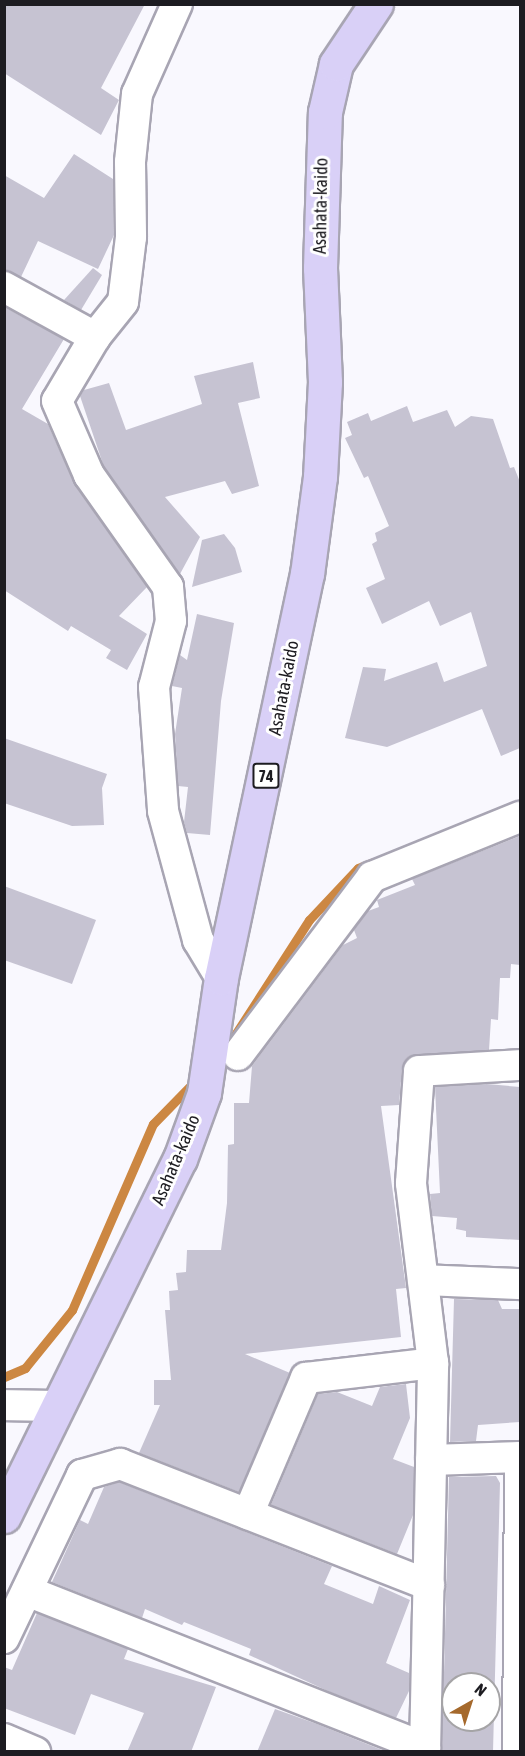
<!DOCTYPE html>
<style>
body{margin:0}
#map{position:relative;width:525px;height:1756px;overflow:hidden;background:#f9f8fe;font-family:"Asap Condensed",sans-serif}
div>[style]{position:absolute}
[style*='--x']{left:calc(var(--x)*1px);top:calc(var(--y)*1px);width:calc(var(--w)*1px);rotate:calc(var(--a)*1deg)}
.stream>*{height:9px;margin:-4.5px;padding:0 4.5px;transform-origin:4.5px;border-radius:4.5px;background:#cc8742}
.building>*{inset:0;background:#c6c3d2}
.roads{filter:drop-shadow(2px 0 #a8a5b3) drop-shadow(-2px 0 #a8a5b3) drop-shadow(0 2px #a8a5b3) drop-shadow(0 -2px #a8a5b3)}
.street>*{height:30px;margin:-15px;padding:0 15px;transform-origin:15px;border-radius:15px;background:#fff}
.primary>*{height:33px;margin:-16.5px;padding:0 16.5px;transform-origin:16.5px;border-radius:16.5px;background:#d9d0f7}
span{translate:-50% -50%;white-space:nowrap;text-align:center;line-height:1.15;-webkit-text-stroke:6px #fff;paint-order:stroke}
.shield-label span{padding:2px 4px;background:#fff;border:2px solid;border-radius:4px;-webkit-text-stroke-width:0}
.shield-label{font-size:16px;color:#1d1c21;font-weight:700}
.street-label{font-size:18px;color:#1d1c21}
.frame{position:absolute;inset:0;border:6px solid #1d1c21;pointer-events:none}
.north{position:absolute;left:441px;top:1672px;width:60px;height:60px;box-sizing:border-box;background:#fff;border:2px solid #a5a4a6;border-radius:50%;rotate:39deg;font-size:16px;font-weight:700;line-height:24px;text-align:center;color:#1d1c21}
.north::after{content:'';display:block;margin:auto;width:21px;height:27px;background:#a5692c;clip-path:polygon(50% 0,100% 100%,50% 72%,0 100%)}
</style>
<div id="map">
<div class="stream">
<div style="--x:231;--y:1041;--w:144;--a:-57.2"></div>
<div style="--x:309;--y:920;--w:71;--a:-46.7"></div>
<div style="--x:358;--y:868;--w:17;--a:-21"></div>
<div style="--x:4;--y:1377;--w:23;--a:-23"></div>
<div style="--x:25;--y:1368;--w:75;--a:-51"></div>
<div style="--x:72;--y:1310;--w:203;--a:-66.5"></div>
<div style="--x:153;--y:1124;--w:62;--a:-45.7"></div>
</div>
<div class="building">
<div style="clip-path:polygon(4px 4px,145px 4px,101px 88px,119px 100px,101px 135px,4px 73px)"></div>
<div style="clip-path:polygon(74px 154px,113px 179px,114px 235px,98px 269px,38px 241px,21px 277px,4px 270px,4px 175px,44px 198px)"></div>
<div style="clip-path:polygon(93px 268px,102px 275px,81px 310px,64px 300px)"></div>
<div style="clip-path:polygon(4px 307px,64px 339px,22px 409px,48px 424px,75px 485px,147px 587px,119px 616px,147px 634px,127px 670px,106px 658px,111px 650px,71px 626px,68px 631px,4px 590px)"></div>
<div style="clip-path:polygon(253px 362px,260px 398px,238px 403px,259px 486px,232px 494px,225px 481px,165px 497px,200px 537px,180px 574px,104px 467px,80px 396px,84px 390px,109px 383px,126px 430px,202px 404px,194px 376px)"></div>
<div style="clip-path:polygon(407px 406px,413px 422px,447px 410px,455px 427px,471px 416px,493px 419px,510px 468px,514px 467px,520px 482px,520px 748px,501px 756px,482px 709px,387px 747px,345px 738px,363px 667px,386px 669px,384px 681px,437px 662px,444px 682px,487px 666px,471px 612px,440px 626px,429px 601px,382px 624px,366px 588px,385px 579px,372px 544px,377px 541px,375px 533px,389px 526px,368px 476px,364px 478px,345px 438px,352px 435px,347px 422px,368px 413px,371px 421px)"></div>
<div style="clip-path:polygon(224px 534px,235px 548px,242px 572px,192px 587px,202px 540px)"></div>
<div style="clip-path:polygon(197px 614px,234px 623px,221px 701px,210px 835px,187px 833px,184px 822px,188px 787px,178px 786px,175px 734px,182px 688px,172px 686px,180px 655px,187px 660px)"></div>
<div style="clip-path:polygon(4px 738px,107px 774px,102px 788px,104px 825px,72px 826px,4px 803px)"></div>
<div style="clip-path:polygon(520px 836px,520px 965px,511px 964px,510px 978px,500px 978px,498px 1020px,491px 1019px,489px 1050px,411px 1056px,402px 1069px,399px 1105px,381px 1106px,406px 1288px,396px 1289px,401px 1337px,245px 1354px,290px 1373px,239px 1492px,139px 1453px,160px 1405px,154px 1405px,154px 1380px,171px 1380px,165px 1310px,170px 1310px,169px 1291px,178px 1290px,176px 1273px,186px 1272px,187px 1250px,221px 1250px,227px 1203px,228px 1145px,234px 1144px,234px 1103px,249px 1103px,252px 1066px,343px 945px,357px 938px,354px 930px,368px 911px,379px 907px,377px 900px,415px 885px,412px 879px)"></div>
<div style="clip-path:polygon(4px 886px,96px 920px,72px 984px,4px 960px)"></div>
<div style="clip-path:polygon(487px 1084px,520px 1087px,520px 1240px,466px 1237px,466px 1231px,456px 1229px,457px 1218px,432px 1216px,430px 1194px,440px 1193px,435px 1087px)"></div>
<div style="clip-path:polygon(454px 1299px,498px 1300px,502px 1309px,520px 1309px,520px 1422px,478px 1425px,476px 1441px,450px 1442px)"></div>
<div style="clip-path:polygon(406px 1384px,410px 1418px,393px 1459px,414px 1467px,413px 1515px,397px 1554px,271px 1505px,318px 1394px,337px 1392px,372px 1406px,380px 1387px)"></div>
<div style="clip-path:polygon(evenodd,496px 1476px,500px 1483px,493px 1752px,442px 1752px,449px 1477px,496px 1476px,453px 1684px,489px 1684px,489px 1720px,453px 1720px,453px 1684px)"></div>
<div style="clip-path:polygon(119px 1482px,332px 1566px,324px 1584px,373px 1604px,379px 1586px,410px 1600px,386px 1663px,409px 1673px,409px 1691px,396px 1718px,330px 1692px,249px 1655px,251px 1649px,184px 1622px,182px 1625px,145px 1609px,142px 1618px,52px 1582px,80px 1520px,88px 1524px,104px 1487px)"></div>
<div style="clip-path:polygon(37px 1613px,128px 1649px,124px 1659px,216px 1687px,191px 1752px,127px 1752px,144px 1713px,91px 1694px,75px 1735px,4px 1708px,4px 1667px,12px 1670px)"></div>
<div style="clip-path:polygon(275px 1709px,317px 1724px,382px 1750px,257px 1752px)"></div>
</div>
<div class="roads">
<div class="street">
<div style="--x:177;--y:4;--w:98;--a:114"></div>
<div style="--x:137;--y:94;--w:68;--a:95.9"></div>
<div style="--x:130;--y:162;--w:75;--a:89.2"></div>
<div style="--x:131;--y:237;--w:65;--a:97"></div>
<div style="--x:123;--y:302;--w:45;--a:128.7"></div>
<div style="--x:95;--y:337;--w:74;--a:120.7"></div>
<div style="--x:57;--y:401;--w:81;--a:66.6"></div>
<div style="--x:89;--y:475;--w:137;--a:54.8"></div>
<div style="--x:168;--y:587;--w:34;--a:85"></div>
<div style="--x:171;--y:621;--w:68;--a:104.4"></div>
<div style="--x:154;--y:687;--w:124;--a:85.8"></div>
<div style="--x:163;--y:811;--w:134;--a:74.8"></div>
<div style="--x:198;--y:940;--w:44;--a:58.8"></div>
<div style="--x:4;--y:287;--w:104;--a:28.8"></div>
<div style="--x:238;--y:1055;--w:223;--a:-53"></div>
<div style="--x:372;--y:877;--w:160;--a:-22.1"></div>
<div style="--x:423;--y:1280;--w:97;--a:2.4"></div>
<div style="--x:4;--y:1405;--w:52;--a:1.1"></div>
<div style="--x:431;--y:1460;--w:89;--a:-1.9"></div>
<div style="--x:248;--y:1514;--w:148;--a:-66.9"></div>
<div style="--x:306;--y:1378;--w:128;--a:-6.7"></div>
<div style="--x:27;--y:1591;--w:428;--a:21.5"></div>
<div style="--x:4;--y:1638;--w:181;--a:-64.4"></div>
<div style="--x:82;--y:1475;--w:40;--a:-16"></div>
<div style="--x:120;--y:1464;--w:332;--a:21.4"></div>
<div style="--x:4;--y:1739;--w:34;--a:23"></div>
<div style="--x:425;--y:1752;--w:389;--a:-88.8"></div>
<div style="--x:433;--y:1363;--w:181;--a:-97"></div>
<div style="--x:411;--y:1183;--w:112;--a:-85.9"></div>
<div style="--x:419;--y:1071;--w:101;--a:-3.4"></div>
<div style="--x:518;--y:1752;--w:295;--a:-89.6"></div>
</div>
<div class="primary">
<div style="--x:4;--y:1516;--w:398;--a:-63.8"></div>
<div style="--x:180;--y:1159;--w:70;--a:-70"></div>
<div style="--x:204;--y:1093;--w:116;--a:-81.6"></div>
<div style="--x:221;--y:978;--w:413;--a:-78"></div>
<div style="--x:307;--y:574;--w:98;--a:-82.4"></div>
<div style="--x:320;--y:477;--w:95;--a:-87"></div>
<div style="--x:325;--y:382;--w:114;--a:-92.5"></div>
<div style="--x:320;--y:268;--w:156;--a:-88.2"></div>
<div style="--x:325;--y:112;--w:49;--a:-77.1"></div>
<div style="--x:336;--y:64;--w:72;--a:-56.3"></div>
</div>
</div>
<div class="shield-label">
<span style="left:266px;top:776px">74</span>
</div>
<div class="street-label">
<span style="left:321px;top:206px;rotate:-89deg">Asahata-kaido</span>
<span style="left:284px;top:688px;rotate:-79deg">Asahata-kaido</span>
<span style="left:176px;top:1160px;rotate:-67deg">Asahata-kaido</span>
</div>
<div class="frame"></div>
<div class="north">N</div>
</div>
